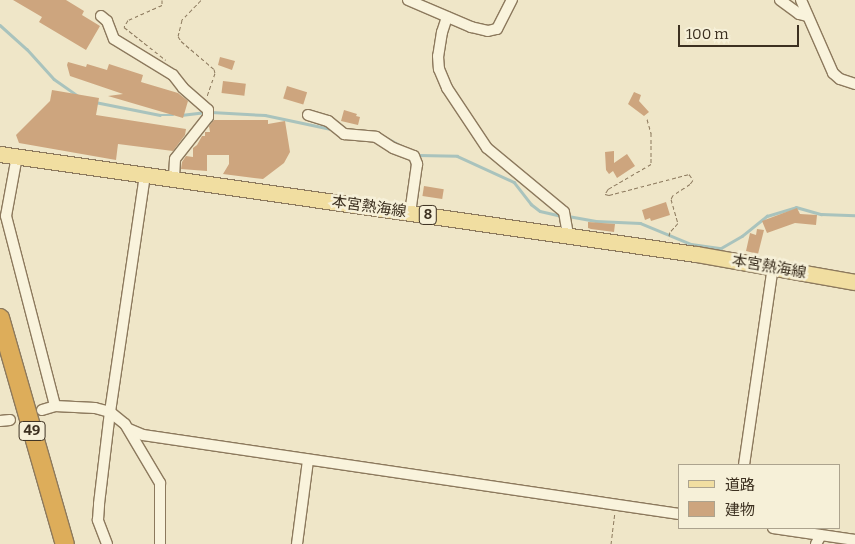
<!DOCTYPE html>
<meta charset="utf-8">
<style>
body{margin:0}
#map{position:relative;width:855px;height:544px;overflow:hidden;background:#efe6c8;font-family:Bitter,"Noto Sans JP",serif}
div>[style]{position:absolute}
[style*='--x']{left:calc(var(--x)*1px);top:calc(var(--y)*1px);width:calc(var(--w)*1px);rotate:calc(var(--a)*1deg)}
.stream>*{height:2.5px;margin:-1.25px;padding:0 1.25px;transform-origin:1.25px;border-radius:1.25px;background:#a9c3bd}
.building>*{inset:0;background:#cda57e;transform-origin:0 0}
.path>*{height:1px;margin-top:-0.5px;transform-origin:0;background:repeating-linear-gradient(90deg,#8c795d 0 4px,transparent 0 6.5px)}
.roads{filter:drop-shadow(1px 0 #8c795d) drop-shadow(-1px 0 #8c795d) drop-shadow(0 1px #8c795d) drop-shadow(0 -1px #8c795d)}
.street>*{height:10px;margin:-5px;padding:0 5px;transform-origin:5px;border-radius:5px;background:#f9f3dc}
.primary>*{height:15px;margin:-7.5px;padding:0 7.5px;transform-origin:7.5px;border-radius:7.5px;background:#f1dea1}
.highway>*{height:18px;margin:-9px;padding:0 9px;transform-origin:9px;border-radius:9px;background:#ddad5a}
span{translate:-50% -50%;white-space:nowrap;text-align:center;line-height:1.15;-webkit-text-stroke:5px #f6f0d8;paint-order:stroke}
.shield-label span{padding:1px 4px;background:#f6f0d8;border:1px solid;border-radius:4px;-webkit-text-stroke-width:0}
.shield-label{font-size:14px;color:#3c3020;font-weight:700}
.street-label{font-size:15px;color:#3c3020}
.legend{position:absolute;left:678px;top:464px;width:162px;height:65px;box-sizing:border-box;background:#f6f0d8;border:1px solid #aca38e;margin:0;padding:6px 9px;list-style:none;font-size:15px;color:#3c3020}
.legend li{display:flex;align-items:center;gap:10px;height:25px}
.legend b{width:25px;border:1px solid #aca38e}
.scale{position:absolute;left:678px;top:25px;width:121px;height:22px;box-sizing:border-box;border:2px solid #3c3020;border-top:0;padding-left:6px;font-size:15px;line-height:18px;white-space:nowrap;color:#3c3020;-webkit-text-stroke:4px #f6f0d8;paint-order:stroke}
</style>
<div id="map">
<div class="stream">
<div style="--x:0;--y:25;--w:36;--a:42"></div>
<div style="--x:27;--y:49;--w:40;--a:48"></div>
<div style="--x:54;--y:79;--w:29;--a:35"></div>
<div style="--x:95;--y:102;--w:66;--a:11.3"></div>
<div style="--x:160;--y:115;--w:13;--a:0"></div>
<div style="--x:211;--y:112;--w:54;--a:3.2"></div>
<div style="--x:265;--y:115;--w:67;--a:12"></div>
<div style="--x:181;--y:115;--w:25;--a:-7"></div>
<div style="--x:356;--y:130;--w:20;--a:6"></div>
<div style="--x:383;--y:136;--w:24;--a:28"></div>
<div style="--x:418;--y:155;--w:39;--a:1"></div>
<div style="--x:457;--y:156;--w:63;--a:24.5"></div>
<div style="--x:514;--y:182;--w:28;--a:52"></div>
<div style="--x:531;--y:204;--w:11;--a:38"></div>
<div style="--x:540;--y:211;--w:23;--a:13"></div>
<div style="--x:568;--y:216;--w:28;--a:10"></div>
<div style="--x:596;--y:221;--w:44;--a:2.6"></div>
<div style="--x:640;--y:223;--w:55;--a:22.4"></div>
<div style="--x:691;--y:244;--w:30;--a:8"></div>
<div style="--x:721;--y:248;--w:24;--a:-30"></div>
<div style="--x:742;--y:236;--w:32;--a:-39"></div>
<div style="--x:767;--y:216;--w:30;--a:-17"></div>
<div style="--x:796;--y:207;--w:26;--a:16"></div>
<div style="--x:821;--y:214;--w:34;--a:2"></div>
</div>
<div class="building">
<div style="clip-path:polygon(13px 0,66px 0,84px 11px,82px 15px,100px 26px,86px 50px,39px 22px,42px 17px)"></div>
<div style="clip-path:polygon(220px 57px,235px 61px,232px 70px,218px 65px)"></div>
<div style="clip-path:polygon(68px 62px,86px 67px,87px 64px,107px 70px,109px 64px,143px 75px,141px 82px,178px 93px,188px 101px,183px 118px,108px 96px,123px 94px,70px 76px,67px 65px)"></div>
<div style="left:223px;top:81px;width:23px;height:12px;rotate:7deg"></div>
<div style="left:287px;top:86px;width:21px;height:13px;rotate:17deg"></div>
<div style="clip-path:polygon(52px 90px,99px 98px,96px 115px,186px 129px,185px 135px,173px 151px,118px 144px,116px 160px,19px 143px,16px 135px,50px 101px)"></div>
<div style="clip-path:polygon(634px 92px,641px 95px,639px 101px,649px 112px,644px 116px,628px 104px)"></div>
<div style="clip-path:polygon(344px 110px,357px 114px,356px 116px,360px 117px,358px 125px,341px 121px)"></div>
<div style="clip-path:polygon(214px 120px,268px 120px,268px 124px,285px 121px,290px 152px,284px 163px,263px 179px,223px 174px,229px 164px,229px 155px,207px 155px,207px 171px,181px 169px,182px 162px,186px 156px,193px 157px,193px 148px,197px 145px,202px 136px,205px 136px,205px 132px,210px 132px,209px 126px)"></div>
<div style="clip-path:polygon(614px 151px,614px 163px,627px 154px,635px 166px,617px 178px,613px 171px,609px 174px,606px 170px,605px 152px)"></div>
<div style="left:424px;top:186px;width:20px;height:10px;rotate:9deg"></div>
<div style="clip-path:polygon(666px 202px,670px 215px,651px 221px,650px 218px,645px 220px,642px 210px)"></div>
<div style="clip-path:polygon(797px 208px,800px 214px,817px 215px,816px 225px,795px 223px,767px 233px,762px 221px)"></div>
<div style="clip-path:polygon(588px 222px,615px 224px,614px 232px,591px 229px,588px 228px)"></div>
<div style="clip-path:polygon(757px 229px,764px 230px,758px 254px,746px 251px,750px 233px,756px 235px)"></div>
</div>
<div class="path">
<div style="--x:162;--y:0;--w:5;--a:90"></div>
<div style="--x:162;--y:5;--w:37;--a:156"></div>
<div style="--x:128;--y:20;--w:8;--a:120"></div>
<div style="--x:124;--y:27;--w:53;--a:38.2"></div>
<div style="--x:201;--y:0;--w:28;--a:134"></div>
<div style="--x:182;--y:20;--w:16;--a:104"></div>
<div style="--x:178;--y:36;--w:6;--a:59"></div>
<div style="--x:181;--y:41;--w:43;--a:40.3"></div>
<div style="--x:214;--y:69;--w:4;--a:76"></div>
<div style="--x:215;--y:73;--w:24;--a:109"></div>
<div style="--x:647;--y:119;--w:15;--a:74"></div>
<div style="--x:651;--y:133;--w:31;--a:90"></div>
<div style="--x:651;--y:164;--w:50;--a:149.8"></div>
<div style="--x:608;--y:189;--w:6;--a:121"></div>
<div style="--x:605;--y:194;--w:4;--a:14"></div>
<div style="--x:609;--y:195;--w:83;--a:-14.7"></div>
<div style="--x:689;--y:174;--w:7;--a:56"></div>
<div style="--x:693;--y:180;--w:5;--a:127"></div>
<div style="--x:690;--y:184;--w:20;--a:147"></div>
<div style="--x:673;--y:195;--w:4;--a:117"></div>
<div style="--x:671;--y:199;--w:25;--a:74"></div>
<div style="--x:678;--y:223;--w:12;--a:132"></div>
<div style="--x:670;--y:232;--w:7;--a:106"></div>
<div style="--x:611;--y:544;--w:31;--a:-83"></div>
</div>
<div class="roads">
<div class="street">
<div style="--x:408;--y:0;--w:69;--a:23.2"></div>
<div style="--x:471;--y:27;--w:17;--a:13"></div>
<div style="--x:488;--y:31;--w:9;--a:-13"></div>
<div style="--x:497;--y:29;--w:33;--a:-63"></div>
<div style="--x:780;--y:0;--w:24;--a:36"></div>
<div style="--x:799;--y:14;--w:8;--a:14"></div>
<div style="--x:801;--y:0;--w:80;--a:66.3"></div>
<div style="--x:833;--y:73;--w:9;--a:41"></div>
<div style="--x:840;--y:79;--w:16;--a:18"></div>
<div style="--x:101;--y:16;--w:8;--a:40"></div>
<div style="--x:107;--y:21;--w:19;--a:69"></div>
<div style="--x:114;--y:39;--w:69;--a:31.4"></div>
<div style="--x:173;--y:75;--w:16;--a:52"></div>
<div style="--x:183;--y:88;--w:33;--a:41"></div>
<div style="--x:208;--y:110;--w:7;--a:90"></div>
<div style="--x:208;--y:117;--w:53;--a:128.2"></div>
<div style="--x:175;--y:159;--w:20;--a:93"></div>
<div style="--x:447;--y:17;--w:16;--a:108"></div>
<div style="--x:442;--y:32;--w:24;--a:99"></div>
<div style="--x:438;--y:56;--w:13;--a:86"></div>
<div style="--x:439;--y:69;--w:21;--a:67"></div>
<div style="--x:447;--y:88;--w:72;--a:56.3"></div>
<div style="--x:487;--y:148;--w:100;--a:39.7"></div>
<div style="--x:564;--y:212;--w:23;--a:80"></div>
<div style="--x:308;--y:115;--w:21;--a:17"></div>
<div style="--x:328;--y:121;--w:21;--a:39"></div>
<div style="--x:344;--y:134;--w:32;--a:5"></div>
<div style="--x:376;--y:137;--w:20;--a:33"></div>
<div style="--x:393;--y:148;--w:22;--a:21"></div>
<div style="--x:414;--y:156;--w:9;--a:69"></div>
<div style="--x:417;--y:164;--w:49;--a:98.1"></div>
<div style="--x:17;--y:156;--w:61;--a:100.4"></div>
<div style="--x:6;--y:216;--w:196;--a:75.5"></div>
<div style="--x:42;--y:410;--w:14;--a:-17"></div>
<div style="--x:55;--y:406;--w:40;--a:2.9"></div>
<div style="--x:95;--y:408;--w:16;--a:15"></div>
<div style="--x:110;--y:412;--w:19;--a:39"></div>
<div style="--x:125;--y:424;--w:69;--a:59.3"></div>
<div style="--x:160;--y:483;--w:61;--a:90"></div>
<div style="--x:0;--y:421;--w:10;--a:-6"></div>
<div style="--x:129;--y:429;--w:15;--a:23"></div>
<div style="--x:143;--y:435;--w:542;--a:8.38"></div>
<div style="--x:744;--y:465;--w:200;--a:-81.7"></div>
<div style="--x:773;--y:528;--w:83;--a:8.3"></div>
<div style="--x:107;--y:544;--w:26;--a:-111"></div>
<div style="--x:98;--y:520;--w:16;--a:-86"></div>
<div style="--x:99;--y:504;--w:93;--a:-83.2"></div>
<div style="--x:110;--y:412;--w:240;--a:-81.6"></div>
<div style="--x:297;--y:544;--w:85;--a:-82.5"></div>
<div style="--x:816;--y:544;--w:10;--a:-61"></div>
</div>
<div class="primary">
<div style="--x:0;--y:154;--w:703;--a:8.18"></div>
<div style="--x:696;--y:254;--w:161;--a:10"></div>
</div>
<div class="highway">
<div style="--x:0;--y:318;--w:235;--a:74"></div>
</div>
</div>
<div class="shield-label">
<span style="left:428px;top:215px">8</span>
<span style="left:32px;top:431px">49</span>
</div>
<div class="street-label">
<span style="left:369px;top:207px;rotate:8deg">本宮熱海線</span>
<span style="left:769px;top:267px;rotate:10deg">本宮熱海線</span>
</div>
<ul class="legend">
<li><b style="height:6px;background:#f1dea1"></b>道路</li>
<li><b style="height:14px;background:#cda57e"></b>建物</li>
</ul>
<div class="scale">100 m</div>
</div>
